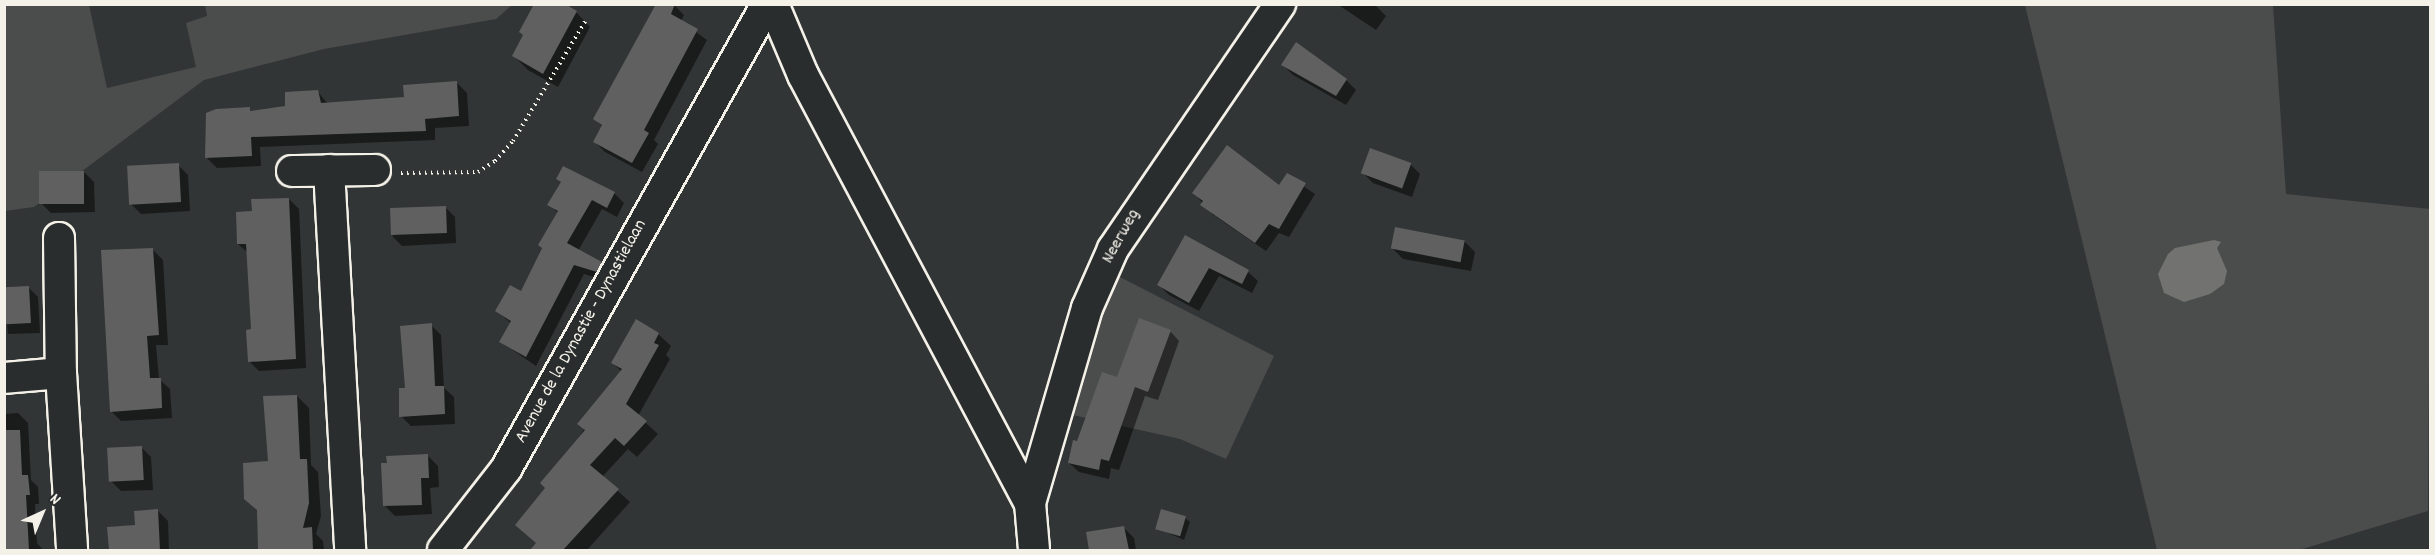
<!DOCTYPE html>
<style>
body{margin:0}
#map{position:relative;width:2435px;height:555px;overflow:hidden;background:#323535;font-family:Dekko,sans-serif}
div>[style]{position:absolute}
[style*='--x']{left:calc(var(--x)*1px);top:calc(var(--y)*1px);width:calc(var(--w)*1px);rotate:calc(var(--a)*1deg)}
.green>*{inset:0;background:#4b4d4c}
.water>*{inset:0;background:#727370}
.shadow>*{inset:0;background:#0007}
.building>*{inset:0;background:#5f605f;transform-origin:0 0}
.path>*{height:4px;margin-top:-2px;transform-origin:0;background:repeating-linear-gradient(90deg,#f4f1e8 0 1.5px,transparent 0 6px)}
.roads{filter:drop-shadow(2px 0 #f4f1e8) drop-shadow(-2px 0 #f4f1e8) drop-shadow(0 2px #f4f1e8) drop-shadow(0 -2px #f4f1e8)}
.minor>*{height:30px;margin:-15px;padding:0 15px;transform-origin:15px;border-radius:15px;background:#2a2d2e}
span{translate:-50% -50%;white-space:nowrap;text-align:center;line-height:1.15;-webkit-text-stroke:6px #2a2d2e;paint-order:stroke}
.street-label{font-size:18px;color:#f4f1e8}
.frame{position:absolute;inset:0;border:6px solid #f4f1e8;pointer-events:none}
.north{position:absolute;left:12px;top:483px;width:60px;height:60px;-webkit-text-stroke:4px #2a2d2e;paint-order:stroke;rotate:44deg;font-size:16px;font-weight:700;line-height:24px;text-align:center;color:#f4f1e8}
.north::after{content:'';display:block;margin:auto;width:21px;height:27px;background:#f4f1e8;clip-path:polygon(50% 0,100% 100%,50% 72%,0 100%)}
</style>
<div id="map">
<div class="green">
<div style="clip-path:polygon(4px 5px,89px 5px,107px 88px,196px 67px,186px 23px,207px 16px,205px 5px,512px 5px,496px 19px,324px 49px,204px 80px,34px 207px,5px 211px)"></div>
<div style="clip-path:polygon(2025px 5px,2273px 5px,2286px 194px,2430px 209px,2428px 511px,2299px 550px,2157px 550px)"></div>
<div style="clip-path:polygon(1114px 274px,1274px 356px,1226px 459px,1180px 439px,1064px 413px)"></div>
</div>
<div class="water">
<div style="clip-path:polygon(2214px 240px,2221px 242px,2217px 248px,2227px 271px,2224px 284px,2210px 294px,2184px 302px,2164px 293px,2158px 274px,2168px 254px,2175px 248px)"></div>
</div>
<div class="shadow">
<div style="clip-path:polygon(673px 4px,684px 15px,681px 21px,707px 40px,654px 140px,658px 144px,642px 172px,605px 152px,595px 142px,603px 127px,595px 119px)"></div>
<div style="clip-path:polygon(1337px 4px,1374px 4px,1386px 16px,1376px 30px)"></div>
<div style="clip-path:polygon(576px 12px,590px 27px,558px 87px,528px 70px,514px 56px)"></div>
<div style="clip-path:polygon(1283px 65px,1346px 80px,1356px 90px,1346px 105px,1293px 75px)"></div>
<div style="clip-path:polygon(457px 83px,467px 93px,469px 126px,435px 128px,435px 140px,260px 147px,261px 166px,217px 168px,207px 158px,249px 109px,252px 112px,287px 107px,318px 92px,328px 104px,406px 99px)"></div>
<div style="clip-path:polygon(1410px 164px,1420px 174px,1412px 197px,1373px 183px,1363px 173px)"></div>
<div style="clip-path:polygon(178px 165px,188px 175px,190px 211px,141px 214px,131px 204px)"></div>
<div style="clip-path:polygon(563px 168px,614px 193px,624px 203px,617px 217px,602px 209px,578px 251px,611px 274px,607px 281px,584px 274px,536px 366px,501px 342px,511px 323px,497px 311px,521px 293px,558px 213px,549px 204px,562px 183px,557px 179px)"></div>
<div style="clip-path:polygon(84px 172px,94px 182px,95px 212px,51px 213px,41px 203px)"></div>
<div style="clip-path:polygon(1287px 175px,1315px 194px,1289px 237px,1279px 233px,1266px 251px,1212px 214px,1194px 193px,1280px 187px)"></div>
<div style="clip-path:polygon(289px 199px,299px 209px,306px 368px,259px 371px,249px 361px,252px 331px,248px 253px,238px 244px,253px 212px)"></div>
<div style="clip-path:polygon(445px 207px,455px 217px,456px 243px,402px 246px,392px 236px)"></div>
<div style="clip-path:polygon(1186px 237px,1248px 272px,1258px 281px,1252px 293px,1219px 276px,1199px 311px,1169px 295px,1159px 285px)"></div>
<div style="clip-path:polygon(1465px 242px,1475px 252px,1471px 271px,1403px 259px,1393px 249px)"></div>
<div style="clip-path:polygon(153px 250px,163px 260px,168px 345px,156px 345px,159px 379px,170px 389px,172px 418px,121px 421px,111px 411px)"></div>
<div style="clip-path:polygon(28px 287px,38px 297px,40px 333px,8px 334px,4px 288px)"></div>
<div style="clip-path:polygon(431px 325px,441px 335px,444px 388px,454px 397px,455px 424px,411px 426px,401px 416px,407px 389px)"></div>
<div style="clip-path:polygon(1170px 331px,1179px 341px,1158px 400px,1145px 396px,1119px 470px,1111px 468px,1109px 479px,1079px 472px,1069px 463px,1118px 379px)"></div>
<div style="clip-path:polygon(658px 334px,671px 346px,666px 355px,670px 359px,638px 416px,658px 434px,637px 457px,628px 449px,602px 477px,630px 502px,587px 550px,532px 550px,537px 544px,547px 488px,621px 371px,613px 363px)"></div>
<div style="clip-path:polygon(297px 396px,309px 408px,311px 465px,318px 472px,321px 516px,316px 534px,323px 541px,324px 550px,260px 550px,259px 511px,270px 463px)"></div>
<div style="clip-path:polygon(18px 413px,28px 423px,31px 480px,38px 487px,39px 504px,35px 504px,37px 543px,43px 550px,4px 550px,4px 414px)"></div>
<div style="clip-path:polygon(141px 447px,151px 457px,153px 490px,121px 491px,111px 481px)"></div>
<div style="clip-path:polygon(428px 456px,438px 466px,439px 487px,430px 488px,432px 514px,395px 516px,385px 506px)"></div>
<div style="clip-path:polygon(158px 511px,168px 521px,169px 550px,110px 550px,109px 528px,137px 527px)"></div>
<div style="clip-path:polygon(1185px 518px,1190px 522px,1184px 540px,1157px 528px)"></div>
<div style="clip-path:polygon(1124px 528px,1134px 538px,1136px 550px,1090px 550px,1088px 533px)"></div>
</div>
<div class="building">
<div style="clip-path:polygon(534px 4px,565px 4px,577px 11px,543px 74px,512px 56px,523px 35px,519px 32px)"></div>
<div style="clip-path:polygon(656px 4px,675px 4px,671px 14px,698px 29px,644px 130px,649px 133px,632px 163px,593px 142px,602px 125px,593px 119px)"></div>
<div style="clip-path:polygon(1296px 42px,1347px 79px,1336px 96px,1281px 65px)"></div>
<div style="clip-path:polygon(457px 81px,459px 116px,425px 119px,426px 131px,251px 137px,252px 156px,205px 158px,206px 113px,216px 109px,250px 107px,250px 111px,285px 106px,285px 92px,318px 90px,321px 103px,404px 97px,403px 85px)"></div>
<div style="clip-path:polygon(1227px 145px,1279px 185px,1287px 173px,1306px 183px,1279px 229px,1269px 224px,1255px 243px,1200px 205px,1203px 201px,1192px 193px)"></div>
<div style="left:1370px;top:148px;width:44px;height:27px;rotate:20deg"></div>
<div style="left:179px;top:163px;width:39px;height:52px;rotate:87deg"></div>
<div style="clip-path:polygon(563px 166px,615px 192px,607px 208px,592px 200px,567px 243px,602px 262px,597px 272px,574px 265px,526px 357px,499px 342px,511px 321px,495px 311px,510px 285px,521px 291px,542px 248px,538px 245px,558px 211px,547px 205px,561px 182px,556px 179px)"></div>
<div style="left:39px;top:171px;width:45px;height:33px"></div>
<div style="clip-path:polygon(289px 198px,296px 359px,248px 362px,246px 330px,251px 329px,246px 244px,237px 244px,236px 212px,252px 211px,251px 199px)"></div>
<div style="left:446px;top:206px;width:27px;height:56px;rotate:88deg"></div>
<div style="left:1395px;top:227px;width:71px;height:22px;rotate:11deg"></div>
<div style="clip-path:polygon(1185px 235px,1249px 270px,1242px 284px,1209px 268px,1189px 303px,1157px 285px)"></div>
<div style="clip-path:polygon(153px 248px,159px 335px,147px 336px,150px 378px,161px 378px,162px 408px,110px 412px,101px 250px)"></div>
<div style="left:29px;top:286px;width:37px;height:25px;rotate:87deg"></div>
<div style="clip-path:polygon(1139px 318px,1171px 330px,1148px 392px,1135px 387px,1109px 461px,1101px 459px,1099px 470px,1068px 463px,1073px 440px,1077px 441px,1102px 372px,1117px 377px)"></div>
<div style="clip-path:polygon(636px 319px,659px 333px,654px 343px,659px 345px,626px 404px,647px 421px,624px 446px,615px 438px,590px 465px,619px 489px,563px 550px,530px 550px,536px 543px,515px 525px,545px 488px,540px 483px,585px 430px,577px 424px,622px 369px,611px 363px)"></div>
<div style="clip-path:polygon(432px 323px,435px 386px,444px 386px,445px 414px,399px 417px,399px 388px,405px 388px,400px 326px)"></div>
<div style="clip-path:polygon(297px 395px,300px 459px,307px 459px,309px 503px,303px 528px,312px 527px,313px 550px,258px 550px,257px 510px,244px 499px,243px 463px,268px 461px,263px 396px)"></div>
<div style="clip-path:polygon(4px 430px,20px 430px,22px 475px,28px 475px,30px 495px,26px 495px,29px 550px,4px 550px)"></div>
<div style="left:142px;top:446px;width:34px;height:35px;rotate:87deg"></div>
<div style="clip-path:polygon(428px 454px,429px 478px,421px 478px,422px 505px,383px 506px,381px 463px,387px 463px,386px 456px)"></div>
<div style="clip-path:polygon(158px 509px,160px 550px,109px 550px,107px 527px,135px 525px,134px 511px)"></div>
<div style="left:1161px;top:509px;width:26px;height:21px;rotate:16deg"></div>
<div style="clip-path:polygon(1124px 526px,1129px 550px,1089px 550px,1086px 532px)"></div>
</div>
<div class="path">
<div style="--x:401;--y:173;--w:77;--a:-0.7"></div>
<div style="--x:478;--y:172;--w:20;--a:-33"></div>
<div style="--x:495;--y:161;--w:27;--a:-48"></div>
<div style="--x:513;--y:141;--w:141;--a:-58.9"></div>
</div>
<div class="roads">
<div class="minor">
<div style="--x:773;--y:4;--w:77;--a:67.1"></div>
<div style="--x:803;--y:75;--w:484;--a:62.1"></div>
<div style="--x:1030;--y:503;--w:47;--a:85.1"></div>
<div style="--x:329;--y:170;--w:381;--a:86.8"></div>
<div style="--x:292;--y:171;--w:83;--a:-0.7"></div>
<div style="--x:59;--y:238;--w:135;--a:89.2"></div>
<div style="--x:61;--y:373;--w:177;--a:86.4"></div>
<div style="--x:4;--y:378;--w:57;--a:-5"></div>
<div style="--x:1030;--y:503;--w:203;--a:-73.7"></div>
<div style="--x:1087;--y:308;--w:64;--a:-66.2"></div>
<div style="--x:1113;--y:249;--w:297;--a:-55.7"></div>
<div style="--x:443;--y:550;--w:103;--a:-52.1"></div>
<div style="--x:506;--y:469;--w:533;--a:-60.69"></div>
</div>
</div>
<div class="street-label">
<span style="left:1122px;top:237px;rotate:-61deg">Neerweg</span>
<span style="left:582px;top:332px;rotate:-61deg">Avenue de la Dynastie - Dynastielaan</span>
</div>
<div class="frame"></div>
<div class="north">N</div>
</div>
